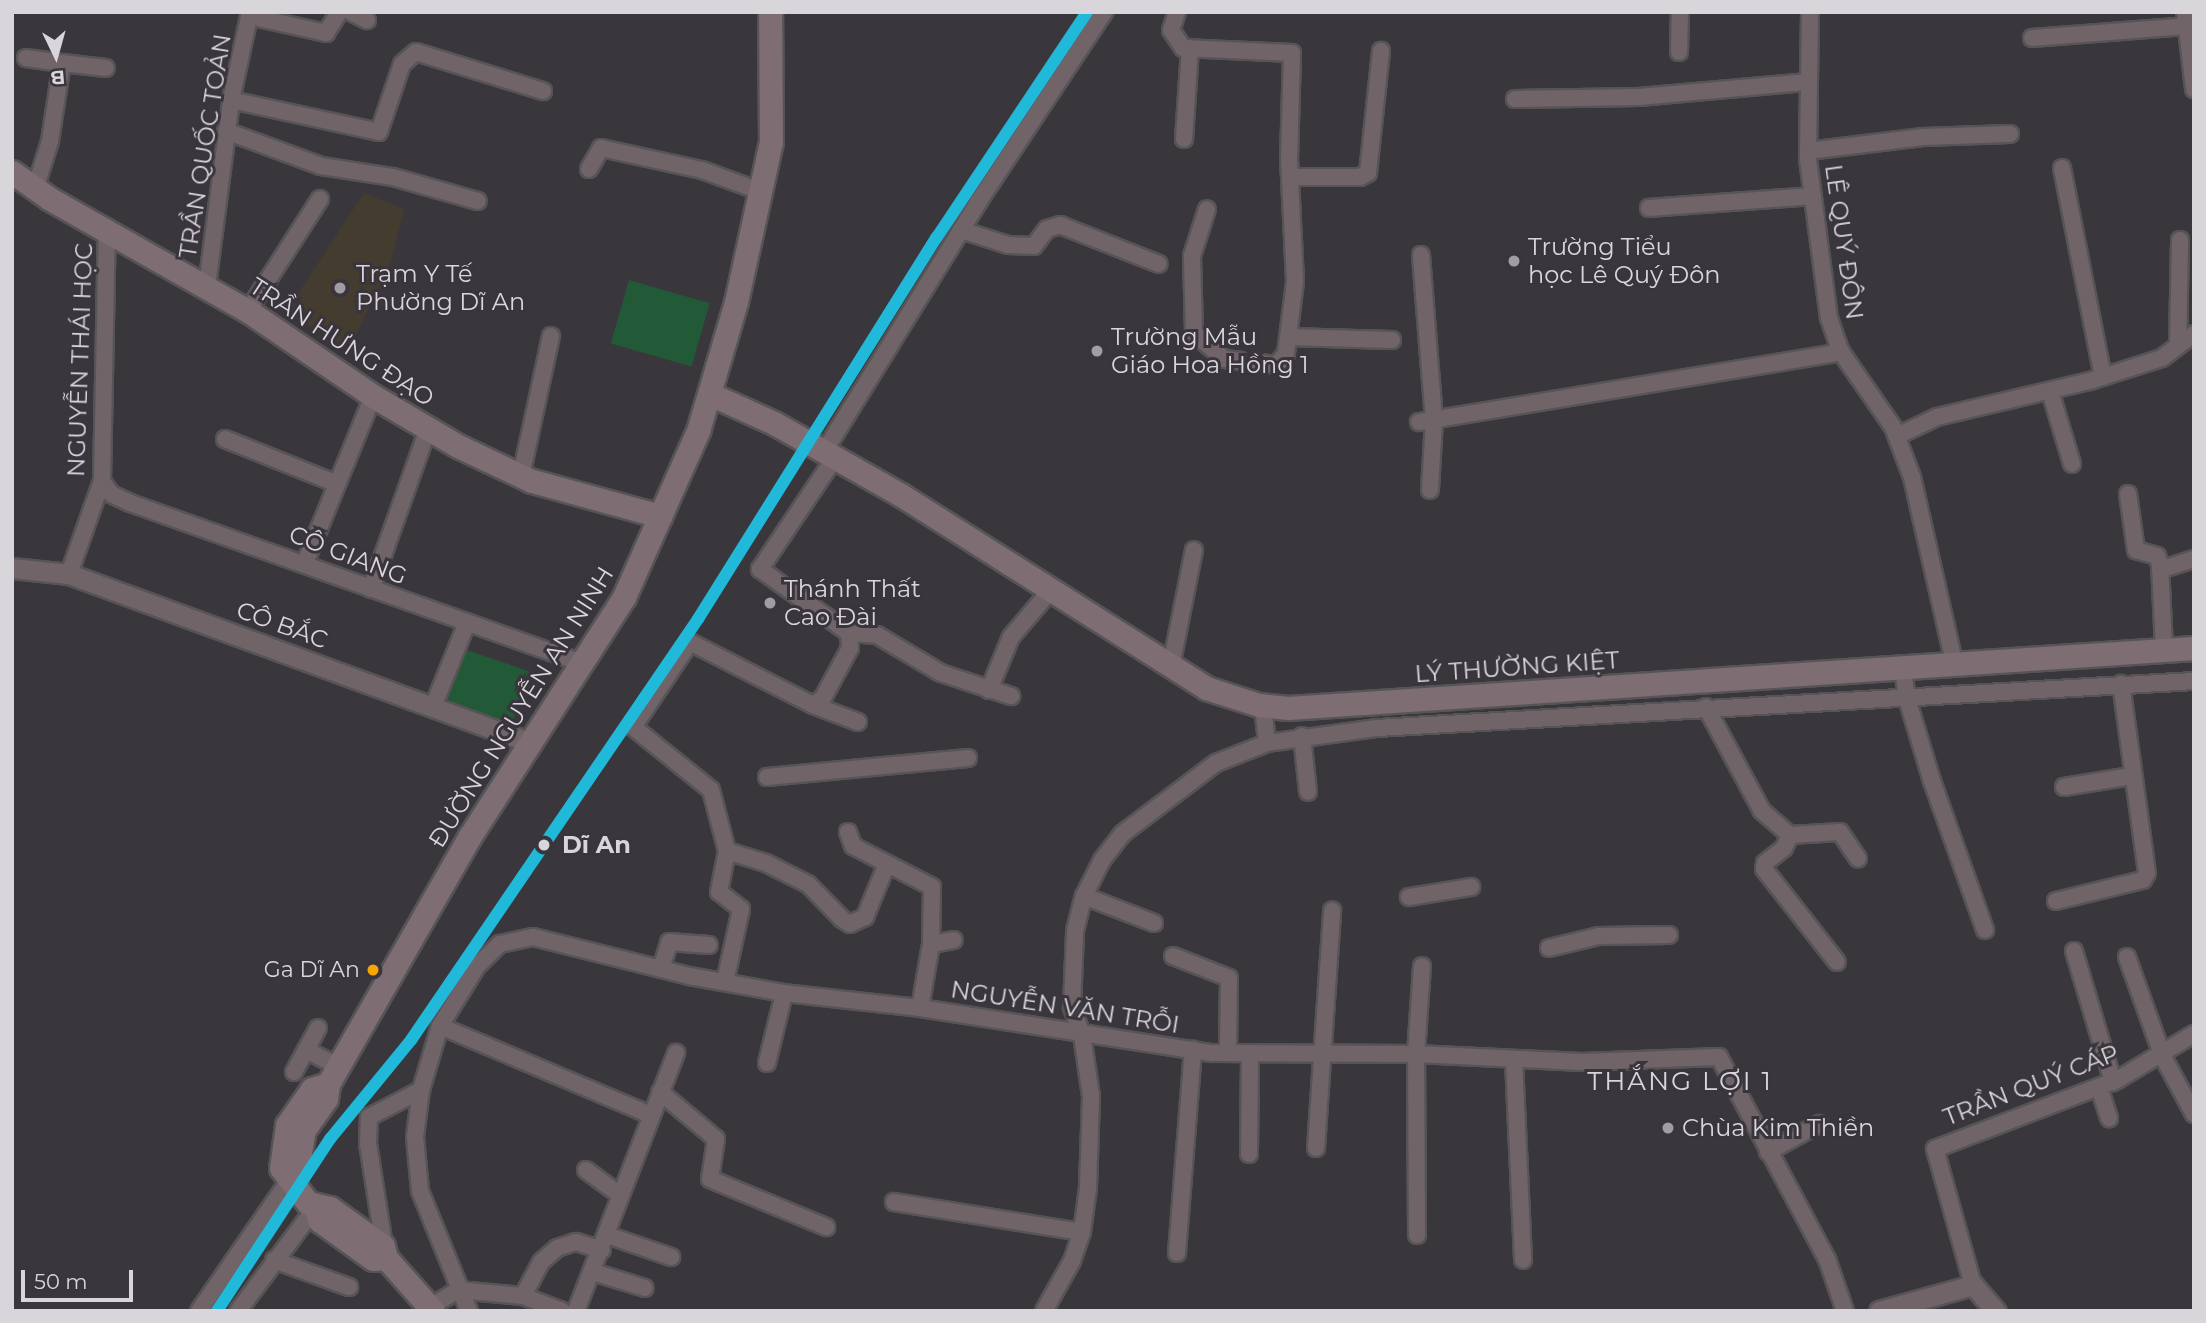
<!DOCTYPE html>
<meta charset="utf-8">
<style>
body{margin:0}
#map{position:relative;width:2206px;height:1323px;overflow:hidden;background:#39373b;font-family:Montserrat,sans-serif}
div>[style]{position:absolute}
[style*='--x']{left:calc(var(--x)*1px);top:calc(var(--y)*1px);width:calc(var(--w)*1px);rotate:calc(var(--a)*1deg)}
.medical>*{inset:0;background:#443d2f}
.green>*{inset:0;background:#225937;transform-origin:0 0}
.roads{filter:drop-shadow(2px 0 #565457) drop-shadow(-2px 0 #565457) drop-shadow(0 2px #565457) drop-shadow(0 -2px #565457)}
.minor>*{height:16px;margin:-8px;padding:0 8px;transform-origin:8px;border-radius:8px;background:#716468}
.tertiary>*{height:19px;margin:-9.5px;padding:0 9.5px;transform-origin:9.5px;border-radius:9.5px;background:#716468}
.secondary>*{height:23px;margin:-11.5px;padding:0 11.5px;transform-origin:11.5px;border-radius:11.5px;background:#7e6d72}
.rail-1>*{height:12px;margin:-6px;padding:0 6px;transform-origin:6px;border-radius:6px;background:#20b9da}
.dots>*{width:19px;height:19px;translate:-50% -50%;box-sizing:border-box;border:4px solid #3a353d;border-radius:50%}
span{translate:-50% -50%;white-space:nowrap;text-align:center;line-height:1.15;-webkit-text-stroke:6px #3a353d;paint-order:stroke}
.bus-label{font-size:22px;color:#d9d6db}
.right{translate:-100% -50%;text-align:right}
.street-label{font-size:24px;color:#d9d6db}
.poi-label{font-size:24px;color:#d9d6db}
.left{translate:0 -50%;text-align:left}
.stop-label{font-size:24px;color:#d9d6db;font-weight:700}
.neighbourhood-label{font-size:26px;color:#d9d6db;letter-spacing:2px}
.frame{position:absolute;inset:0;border:14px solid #d9d6db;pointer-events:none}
.north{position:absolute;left:21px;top:21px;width:70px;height:70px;-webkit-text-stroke:5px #3a353d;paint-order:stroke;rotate:175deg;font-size:19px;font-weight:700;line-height:28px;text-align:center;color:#d9d6db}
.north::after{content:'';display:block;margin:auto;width:24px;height:32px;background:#d9d6db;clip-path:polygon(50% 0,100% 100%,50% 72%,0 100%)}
.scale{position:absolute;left:21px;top:1270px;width:112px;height:32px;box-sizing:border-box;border:4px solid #d9d6db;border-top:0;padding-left:9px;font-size:21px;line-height:24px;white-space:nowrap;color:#d9d6db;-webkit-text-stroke:5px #3a353d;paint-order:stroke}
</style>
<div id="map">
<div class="medical">
<div style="clip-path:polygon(364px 193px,404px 209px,390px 265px,349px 349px,286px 312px)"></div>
</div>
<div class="green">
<div style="left:629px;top:280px;width:84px;height:66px;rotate:16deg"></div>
<div style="left:464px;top:649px;width:70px;height:55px;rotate:19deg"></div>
</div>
<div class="roads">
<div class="minor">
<div style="--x:351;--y:12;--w:18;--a:27"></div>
<div style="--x:1177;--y:12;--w:19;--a:108"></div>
<div style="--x:1171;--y:30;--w:22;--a:56"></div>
<div style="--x:1183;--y:48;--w:109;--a:2.6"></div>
<div style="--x:1292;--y:53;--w:105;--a:91.6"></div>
<div style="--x:1289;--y:158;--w:124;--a:87.2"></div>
<div style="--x:1295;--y:282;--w:72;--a:97.2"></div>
<div style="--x:1286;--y:353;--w:15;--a:127"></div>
<div style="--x:1277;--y:365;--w:53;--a:-173.5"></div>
<div style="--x:1224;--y:359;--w:40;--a:-139"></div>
<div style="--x:1194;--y:333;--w:77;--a:-91.5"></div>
<div style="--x:1192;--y:256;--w:49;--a:-72.3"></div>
<div style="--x:1810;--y:12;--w:147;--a:90.8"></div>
<div style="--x:1808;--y:159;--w:160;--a:82.5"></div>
<div style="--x:1829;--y:318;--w:36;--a:71"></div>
<div style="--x:1841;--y:352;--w:91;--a:55.3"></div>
<div style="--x:1893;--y:427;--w:53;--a:69.2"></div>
<div style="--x:1912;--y:477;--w:190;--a:77.2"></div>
<div style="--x:2185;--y:12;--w:78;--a:83.3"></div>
<div style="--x:249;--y:16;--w:79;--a:12.4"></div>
<div style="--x:326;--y:33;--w:25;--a:-58"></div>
<div style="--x:2032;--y:38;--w:155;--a:-4.4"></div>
<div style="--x:1679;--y:52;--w:40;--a:-88.6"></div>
<div style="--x:26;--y:58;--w:36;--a:8"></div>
<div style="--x:1515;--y:99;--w:124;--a:-0.9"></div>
<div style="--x:1639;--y:97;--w:170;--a:-5.1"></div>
<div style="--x:231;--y:100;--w:151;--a:12.2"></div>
<div style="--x:379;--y:132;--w:72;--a:-71.3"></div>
<div style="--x:402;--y:64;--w:18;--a:-41"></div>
<div style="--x:416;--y:52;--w:133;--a:17.1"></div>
<div style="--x:226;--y:131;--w:101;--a:20.2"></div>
<div style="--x:321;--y:166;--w:73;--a:8.7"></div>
<div style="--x:393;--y:177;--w:88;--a:15.8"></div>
<div style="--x:1184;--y:139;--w:91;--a:-86.2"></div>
<div style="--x:1808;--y:151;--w:116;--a:-6.9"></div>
<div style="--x:1923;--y:137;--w:87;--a:-2"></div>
<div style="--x:2062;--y:168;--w:213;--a:78.9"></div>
<div style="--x:589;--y:169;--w:24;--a:-60"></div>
<div style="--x:601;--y:148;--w:103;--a:12.3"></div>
<div style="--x:702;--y:170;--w:64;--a:20.1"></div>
<div style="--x:1291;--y:177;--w:69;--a:0"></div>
<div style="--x:1360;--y:177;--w:9;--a:-27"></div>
<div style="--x:1368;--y:173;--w:123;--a:-83.9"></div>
<div style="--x:35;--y:189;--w:50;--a:-72.6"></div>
<div style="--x:50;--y:141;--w:79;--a:-81.3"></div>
<div style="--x:62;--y:63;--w:44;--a:6.5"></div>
<div style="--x:1649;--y:208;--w:164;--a:-4.2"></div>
<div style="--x:961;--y:230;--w:49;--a:17.7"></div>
<div style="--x:1008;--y:245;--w:26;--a:2"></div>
<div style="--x:1034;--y:246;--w:21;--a:-53"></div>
<div style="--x:1047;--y:229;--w:14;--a:-17"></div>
<div style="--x:1060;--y:225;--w:106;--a:21.5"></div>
<div style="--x:1421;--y:255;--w:166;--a:85.5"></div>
<div style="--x:1434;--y:420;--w:70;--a:93.3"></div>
<div style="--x:207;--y:286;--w:188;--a:-82.6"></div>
<div style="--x:231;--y:100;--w:90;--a:-77.8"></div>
<div style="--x:248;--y:311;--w:133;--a:-57.3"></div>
<div style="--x:1289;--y:337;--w:103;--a:1.7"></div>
<div style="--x:2178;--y:346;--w:106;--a:-88.9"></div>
<div style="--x:2050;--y:391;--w:76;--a:73.2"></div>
<div style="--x:1419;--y:422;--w:428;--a:-9.4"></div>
<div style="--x:1897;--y:436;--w:44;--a:-25.4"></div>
<div style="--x:1937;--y:417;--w:160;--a:-13.3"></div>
<div style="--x:2093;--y:380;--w:72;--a:-17.7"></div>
<div style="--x:2162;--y:358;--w:40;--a:-37"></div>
<div style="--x:225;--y:439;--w:118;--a:21.8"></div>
<div style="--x:824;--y:452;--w:295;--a:-58.3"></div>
<div style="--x:979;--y:201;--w:227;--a:-56.5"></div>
<div style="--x:834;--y:459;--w:133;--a:123.9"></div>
<div style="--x:760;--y:569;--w:110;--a:35.7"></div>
<div style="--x:849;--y:633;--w:15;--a:86"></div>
<div style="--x:850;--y:648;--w:57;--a:118.4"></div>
<div style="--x:823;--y:698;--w:12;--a:145"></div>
<div style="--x:813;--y:705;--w:138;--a:-152.9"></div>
<div style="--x:690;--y:642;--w:102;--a:123.8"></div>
<div style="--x:633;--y:727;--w:100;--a:38.9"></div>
<div style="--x:711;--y:790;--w:63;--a:75.3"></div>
<div style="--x:727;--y:851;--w:41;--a:17.1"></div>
<div style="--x:766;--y:863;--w:47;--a:26.6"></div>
<div style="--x:808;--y:884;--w:49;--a:45.8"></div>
<div style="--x:842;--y:919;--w:9;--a:32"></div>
<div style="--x:850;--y:924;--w:17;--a:-25"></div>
<div style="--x:865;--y:917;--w:57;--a:-67.5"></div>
<div style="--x:521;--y:476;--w:143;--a:-77.9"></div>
<div style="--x:102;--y:481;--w:16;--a:55"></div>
<div style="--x:111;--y:494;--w:21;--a:25"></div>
<div style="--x:130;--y:503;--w:480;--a:19.5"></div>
<div style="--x:2128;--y:494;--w:57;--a:81.9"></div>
<div style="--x:2136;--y:550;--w:22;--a:16"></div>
<div style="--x:2157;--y:556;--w:9;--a:69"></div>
<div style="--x:2160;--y:564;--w:86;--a:87.3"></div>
<div style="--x:305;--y:563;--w:180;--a:-67.8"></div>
<div style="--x:2160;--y:570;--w:36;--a:-18"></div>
<div style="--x:69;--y:574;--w:99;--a:-70.5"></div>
<div style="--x:102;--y:481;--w:254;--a:-88.9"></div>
<div style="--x:371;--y:589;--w:170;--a:-70.4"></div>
<div style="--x:849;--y:633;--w:28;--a:4"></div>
<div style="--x:877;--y:635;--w:74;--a:30.7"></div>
<div style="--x:941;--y:673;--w:74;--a:18.2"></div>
<div style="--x:1903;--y:665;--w:30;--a:84"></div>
<div style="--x:1906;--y:695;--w:90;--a:73.2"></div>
<div style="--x:1932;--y:781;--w:158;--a:70.4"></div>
<div style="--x:1171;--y:666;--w:118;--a:-78.8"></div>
<div style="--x:989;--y:690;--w:57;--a:-67.5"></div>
<div style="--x:1011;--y:637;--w:60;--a:-49.7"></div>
<div style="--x:813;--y:705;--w:48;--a:20.7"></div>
<div style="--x:1263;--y:705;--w:38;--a:84"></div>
<div style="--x:433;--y:707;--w:91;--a:-68"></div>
<div style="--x:1706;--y:707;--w:118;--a:61.7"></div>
<div style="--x:1762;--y:811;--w:37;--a:41"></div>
<div style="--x:1790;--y:835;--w:50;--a:-3.4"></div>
<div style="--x:1840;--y:832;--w:32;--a:56"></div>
<div style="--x:1302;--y:736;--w:56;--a:83.9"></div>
<div style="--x:767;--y:777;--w:202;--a:-5.4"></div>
<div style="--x:2064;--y:787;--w:68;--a:-9.3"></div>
<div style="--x:848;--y:832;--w:15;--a:70"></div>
<div style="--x:853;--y:846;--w:89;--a:27.4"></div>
<div style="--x:932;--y:887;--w:57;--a:91"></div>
<div style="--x:1790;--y:835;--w:14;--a:115"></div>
<div style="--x:1784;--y:848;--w:24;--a:142"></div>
<div style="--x:1765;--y:863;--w:6;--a:99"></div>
<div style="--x:1764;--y:869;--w:118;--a:51.9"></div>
<div style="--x:1084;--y:896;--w:75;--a:21.1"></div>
<div style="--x:1409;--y:897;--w:63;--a:-9.2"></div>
<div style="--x:2056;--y:901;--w:89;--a:-13.6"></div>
<div style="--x:2143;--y:880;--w:8;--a:-60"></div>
<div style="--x:2147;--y:873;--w:191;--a:-97.8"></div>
<div style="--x:1549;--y:948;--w:51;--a:-13.5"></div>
<div style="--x:1599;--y:936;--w:70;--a:-0.8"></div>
<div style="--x:2074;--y:951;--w:137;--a:73.4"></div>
<div style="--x:1173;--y:956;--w:60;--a:21.4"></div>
<div style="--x:1229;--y:978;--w:75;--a:90.8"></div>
<div style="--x:2127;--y:957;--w:106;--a:70.2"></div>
<div style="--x:2163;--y:1057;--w:65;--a:61.5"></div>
<div style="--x:661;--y:969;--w:28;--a:-73"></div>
<div style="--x:669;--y:942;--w:40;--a:4.3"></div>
<div style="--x:725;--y:982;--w:75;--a:-77.6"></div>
<div style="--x:741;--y:909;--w:28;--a:-142"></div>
<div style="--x:719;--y:892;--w:42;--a:-79"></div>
<div style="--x:920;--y:1008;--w:65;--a:-80.2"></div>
<div style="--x:931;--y:944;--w:23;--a:-10"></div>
<div style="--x:440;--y:1026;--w:229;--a:22.9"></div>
<div style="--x:306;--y:1050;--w:36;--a:27"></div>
<div style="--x:1514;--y:1061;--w:199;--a:87.4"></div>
<div style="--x:767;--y:1063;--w:72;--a:-76.3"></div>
<div style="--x:294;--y:1072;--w:50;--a:-61.4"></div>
<div style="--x:2099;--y:1087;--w:33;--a:72"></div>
<div style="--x:421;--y:1090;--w:47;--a:97.3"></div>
<div style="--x:415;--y:1137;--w:54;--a:84.7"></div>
<div style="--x:420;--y:1191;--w:130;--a:67.8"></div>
<div style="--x:660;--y:1092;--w:73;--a:40"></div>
<div style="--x:716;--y:1139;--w:40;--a:98.5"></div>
<div style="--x:710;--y:1179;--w:126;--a:22.5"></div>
<div style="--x:1316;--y:1148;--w:238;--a:-86.1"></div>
<div style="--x:1768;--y:1152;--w:58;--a:-28.8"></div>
<div style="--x:1249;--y:1154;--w:101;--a:-89.4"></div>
<div style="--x:586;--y:1170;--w:42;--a:36.3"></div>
<div style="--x:894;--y:1202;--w:190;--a:9.1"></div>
<div style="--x:607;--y:1235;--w:68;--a:19"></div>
<div style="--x:1417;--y:1235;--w:181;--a:-90.3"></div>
<div style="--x:1416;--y:1054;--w:88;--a:-86.1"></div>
<div style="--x:385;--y:1252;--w:109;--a:-98.9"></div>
<div style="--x:368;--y:1144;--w:27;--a:-88"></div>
<div style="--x:369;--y:1117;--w:59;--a:-27.4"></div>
<div style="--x:421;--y:1090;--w:67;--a:-73.5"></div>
<div style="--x:440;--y:1026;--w:70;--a:-58.3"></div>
<div style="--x:477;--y:966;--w:32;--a:-44"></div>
<div style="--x:500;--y:944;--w:34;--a:-12"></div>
<div style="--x:533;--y:937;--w:161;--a:14"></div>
<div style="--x:689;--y:976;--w:97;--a:10.1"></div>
<div style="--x:784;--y:993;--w:137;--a:6.3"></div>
<div style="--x:920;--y:1008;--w:295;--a:8.8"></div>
<div style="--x:1212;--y:1053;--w:204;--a:0.3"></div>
<div style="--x:1416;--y:1054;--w:166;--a:2.8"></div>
<div style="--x:1582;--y:1062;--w:137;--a:-2.1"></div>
<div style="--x:1719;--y:1057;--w:229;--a:61.9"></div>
<div style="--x:1827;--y:1259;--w:55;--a:70.9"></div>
<div style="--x:1177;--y:1253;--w:204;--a:-85.5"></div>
<div style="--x:274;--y:1260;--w:80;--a:19.8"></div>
<div style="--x:593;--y:1272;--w:54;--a:17.1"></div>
<div style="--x:1973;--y:1285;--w:141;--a:-105.6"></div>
<div style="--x:1935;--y:1149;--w:195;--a:-20.8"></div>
<div style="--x:2117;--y:1080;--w:90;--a:-30.9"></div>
<div style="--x:523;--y:1296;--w:38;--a:-62"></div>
<div style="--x:541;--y:1262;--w:21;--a:-41"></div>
<div style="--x:557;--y:1248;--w:20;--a:-18"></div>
<div style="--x:576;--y:1242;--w:27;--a:17"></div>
<div style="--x:430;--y:1307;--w:33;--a:-31"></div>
<div style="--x:458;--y:1290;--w:65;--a:5.3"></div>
<div style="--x:523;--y:1296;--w:42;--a:21"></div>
<div style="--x:199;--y:1311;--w:160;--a:-55.4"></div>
<div style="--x:238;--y:1311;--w:129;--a:-53.2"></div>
<div style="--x:576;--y:1311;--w:277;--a:-68.8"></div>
<div style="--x:1044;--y:1311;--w:57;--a:-60.8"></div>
<div style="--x:1072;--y:1261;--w:31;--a:-71"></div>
<div style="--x:1082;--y:1232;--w:44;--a:-82.2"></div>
<div style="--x:1088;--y:1188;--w:92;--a:-88.1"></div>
<div style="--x:1091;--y:1096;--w:62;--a:-98.4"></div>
<div style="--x:1082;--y:1035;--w:30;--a:-110"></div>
<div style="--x:1072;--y:1007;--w:76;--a:-87.7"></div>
<div style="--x:1075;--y:931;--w:36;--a:-76"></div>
<div style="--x:1084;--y:896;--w:40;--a:-63.4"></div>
<div style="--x:1102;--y:860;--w:33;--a:-52"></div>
<div style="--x:1122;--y:834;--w:118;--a:-37.1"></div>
<div style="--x:1216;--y:763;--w:55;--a:-21.4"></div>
<div style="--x:1267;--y:743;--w:111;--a:-7.8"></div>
<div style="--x:1377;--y:728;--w:818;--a:-3.29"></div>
</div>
<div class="tertiary">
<div style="--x:12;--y:568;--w:57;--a:6"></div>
<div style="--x:69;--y:574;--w:493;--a:20.1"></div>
<div style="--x:1879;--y:1311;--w:98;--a:-15.5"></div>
<div style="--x:1973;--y:1285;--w:35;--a:49"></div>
</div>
<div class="secondary">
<div style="--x:12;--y:172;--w:47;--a:35.4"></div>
<div style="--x:50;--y:199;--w:227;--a:29.5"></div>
<div style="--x:248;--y:311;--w:151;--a:34.2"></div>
<div style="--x:373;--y:396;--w:99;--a:30.5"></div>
<div style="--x:458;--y:446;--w:82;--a:25.3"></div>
<div style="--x:532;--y:481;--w:133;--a:15.3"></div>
<div style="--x:712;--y:395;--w:68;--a:24.3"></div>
<div style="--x:774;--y:423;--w:146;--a:29.6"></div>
<div style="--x:901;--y:495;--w:361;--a:32.3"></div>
<div style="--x:1206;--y:688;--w:56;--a:17.8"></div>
<div style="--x:1259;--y:705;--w:29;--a:6"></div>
<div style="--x:1288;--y:708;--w:908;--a:-3.79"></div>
<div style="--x:328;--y:1084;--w:17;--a:163"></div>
<div style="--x:312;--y:1089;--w:44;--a:124.8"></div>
<div style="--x:287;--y:1125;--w:43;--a:97.9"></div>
<div style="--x:281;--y:1168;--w:44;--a:52.4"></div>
<div style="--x:308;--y:1203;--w:23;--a:13"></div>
<div style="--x:330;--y:1208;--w:65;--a:35.6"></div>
<div style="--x:383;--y:1246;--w:12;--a:76"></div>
<div style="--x:386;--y:1258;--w:71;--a:48.4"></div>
<div style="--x:290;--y:1179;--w:15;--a:-58"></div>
<div style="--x:298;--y:1166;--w:36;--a:-81"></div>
<div style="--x:304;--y:1130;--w:38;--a:-55"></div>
<div style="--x:326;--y:1099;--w:15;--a:-82"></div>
<div style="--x:328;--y:1084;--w:286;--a:-60.2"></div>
<div style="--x:470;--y:836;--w:284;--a:-57.2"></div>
<div style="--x:624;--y:597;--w:182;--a:-66"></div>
<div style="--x:698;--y:431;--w:134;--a:-73.6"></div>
<div style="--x:736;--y:302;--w:164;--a:-77.7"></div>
<div style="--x:771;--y:142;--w:130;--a:-90.4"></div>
<div style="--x:315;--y:1208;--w:14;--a:69"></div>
<div style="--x:320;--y:1221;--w:65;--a:35.6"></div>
<div style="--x:373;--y:1259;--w:13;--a:-4"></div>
</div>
</div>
<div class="rail-1">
<div style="--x:217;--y:1311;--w:206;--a:-56.7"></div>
<div style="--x:330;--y:1139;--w:128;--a:-50.7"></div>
<div style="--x:411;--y:1040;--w:510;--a:-55.72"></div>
<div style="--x:698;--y:619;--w:451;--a:-58"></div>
<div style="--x:937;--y:237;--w:270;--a:-56.3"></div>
</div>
<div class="dots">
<div style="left:1514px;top:261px;background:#a19ea3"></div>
<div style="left:340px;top:288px;background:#a19ea3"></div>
<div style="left:1097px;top:351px;background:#a19ea3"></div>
<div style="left:770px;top:603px;background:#a19ea3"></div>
<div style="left:544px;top:845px;background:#d9d6db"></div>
<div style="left:373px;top:970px;background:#f7a600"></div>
<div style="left:1668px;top:1128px;background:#a19ea3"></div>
</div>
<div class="bus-label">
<span class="right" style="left:360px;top:970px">Ga Dĩ An</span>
</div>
<div class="street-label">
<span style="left:205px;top:146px;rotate:-81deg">TRẦN QUỐC TOẢN</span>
<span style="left:1844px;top:242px;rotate:82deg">LÊ QUÝ ĐÔN</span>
<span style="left:342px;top:342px;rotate:33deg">TRẦN HƯNG ĐẠO</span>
<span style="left:80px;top:360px;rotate:-88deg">NGUYỄN THÁI HỌC</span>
<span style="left:348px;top:555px;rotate:21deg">CÔ GIANG</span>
<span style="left:282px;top:625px;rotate:20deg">CÔ BẮC</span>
<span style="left:1517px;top:667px;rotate:-4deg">LÝ THƯỜNG KIỆT</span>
<span style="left:521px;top:707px;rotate:-58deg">ĐƯỜNG NGUYỄN AN NINH</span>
<span style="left:1065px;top:1007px;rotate:9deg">NGUYỄN VĂN TRỖI</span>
<span style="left:2031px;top:1085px;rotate:-21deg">TRẦN QUÝ CÁP</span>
</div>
<div class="poi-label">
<span class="left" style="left:1528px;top:261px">Trường Tiểu<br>học Lê Quý Đôn</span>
<span class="left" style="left:356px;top:288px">Trạm Y Tế<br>Phường Dĩ An</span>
<span class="left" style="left:1111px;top:351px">Trường Mẫu<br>Giáo Hoa Hồng 1</span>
<span class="left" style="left:784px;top:603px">Thánh Thất<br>Cao Đài</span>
<span class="left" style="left:1682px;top:1128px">Chùa Kim Thiền</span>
</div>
<div class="stop-label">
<span class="left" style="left:562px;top:845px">Dĩ An</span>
</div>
<div class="neighbourhood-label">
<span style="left:1680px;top:1082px">THẮNG LỢI 1</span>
</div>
<div class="frame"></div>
<div class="north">B</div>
<div class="scale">50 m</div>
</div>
